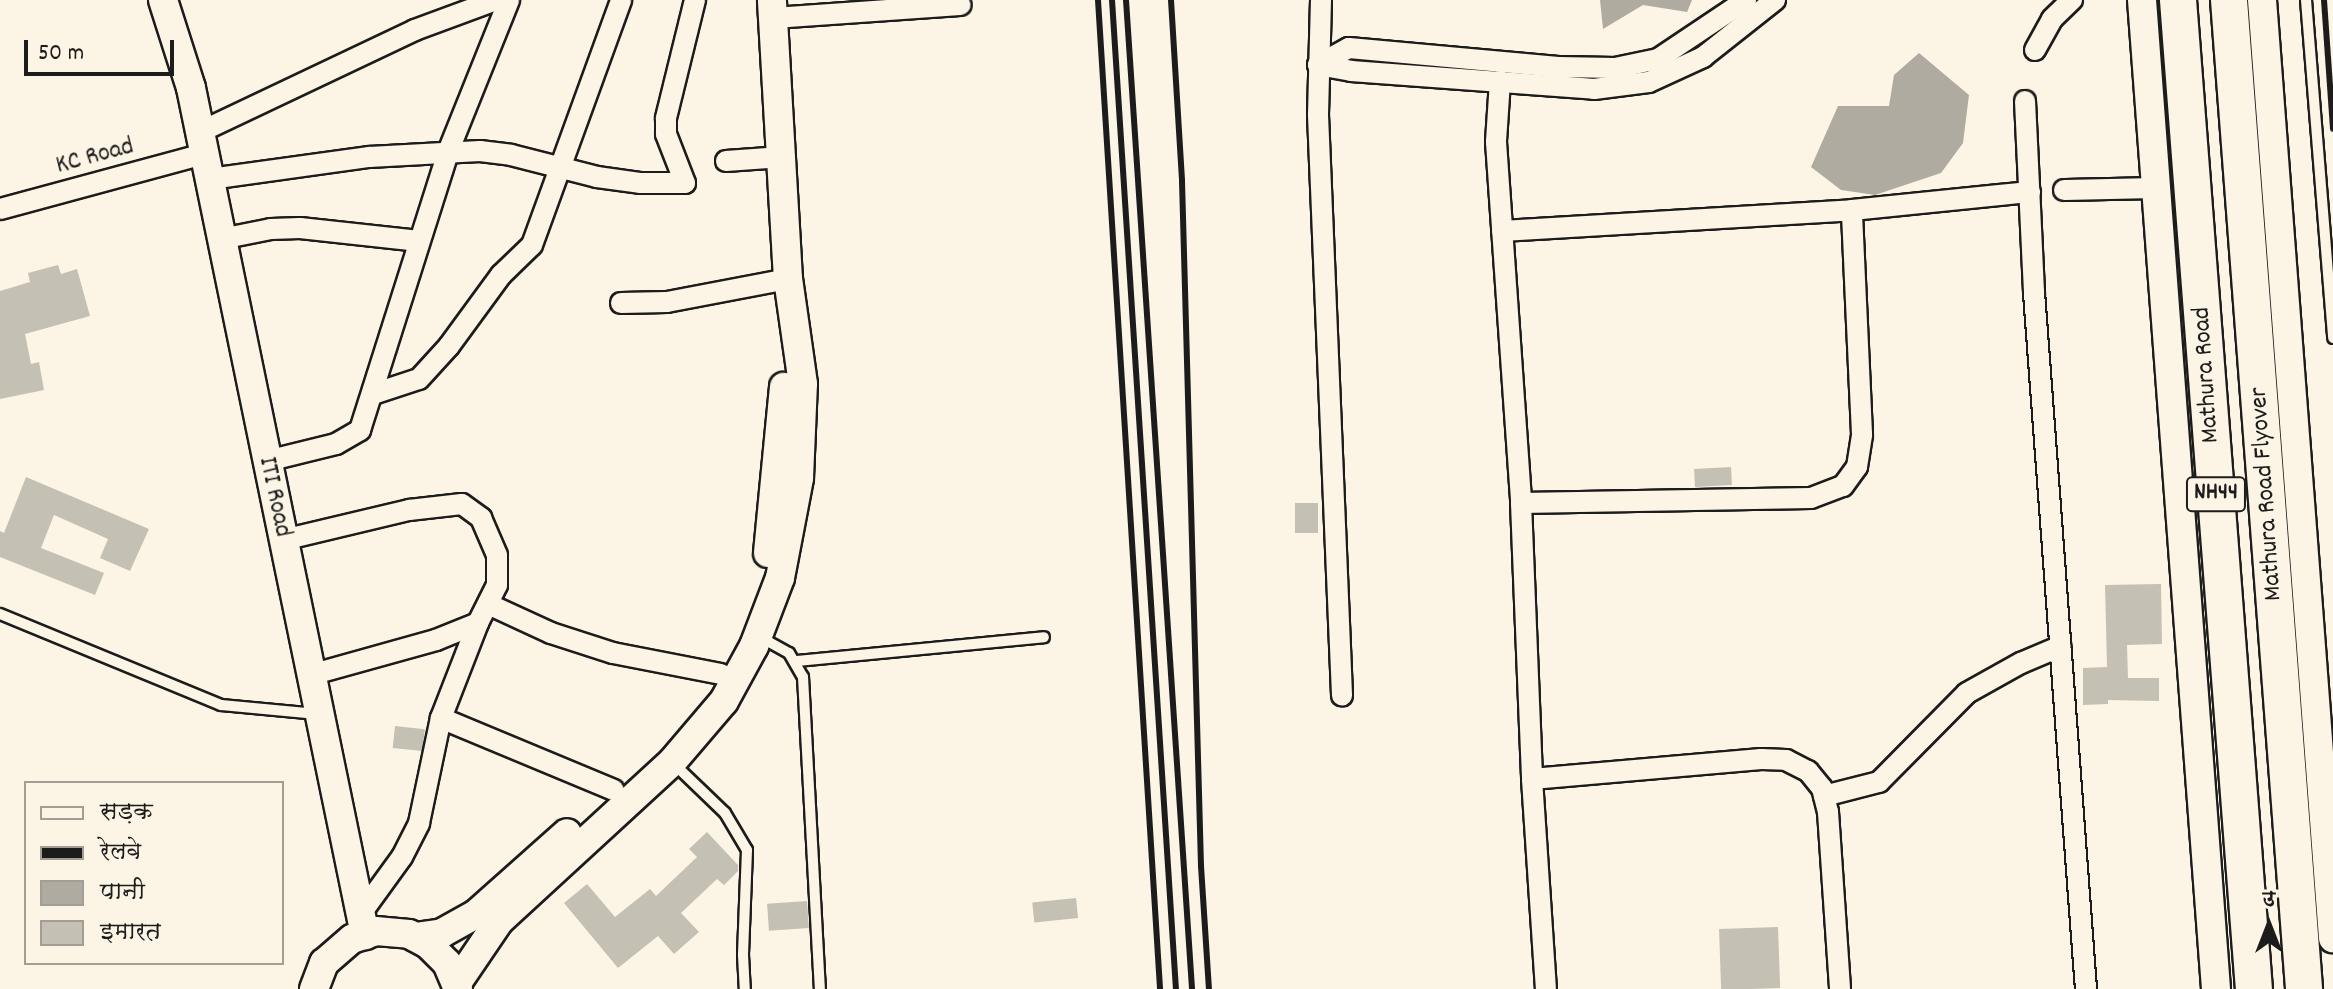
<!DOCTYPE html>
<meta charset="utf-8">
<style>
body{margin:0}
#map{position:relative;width:2333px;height:989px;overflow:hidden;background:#fcf5e5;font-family:Dekko,"Playpen Sans Deva",sans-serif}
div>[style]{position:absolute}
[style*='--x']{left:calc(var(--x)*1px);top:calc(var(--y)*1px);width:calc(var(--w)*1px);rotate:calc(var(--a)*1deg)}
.water>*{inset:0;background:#b0aba1}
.building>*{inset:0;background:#c4c0b3;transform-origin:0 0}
.roads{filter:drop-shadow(2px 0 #1c1c1c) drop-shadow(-2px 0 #1c1c1c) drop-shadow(0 2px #1c1c1c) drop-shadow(0 -2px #1c1c1c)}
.lane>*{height:10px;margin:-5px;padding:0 5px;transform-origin:5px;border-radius:5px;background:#fcf5e5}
.street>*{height:20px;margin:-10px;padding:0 10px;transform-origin:10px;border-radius:10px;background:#fcf5e5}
.secondary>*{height:28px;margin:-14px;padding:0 14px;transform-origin:14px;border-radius:14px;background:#fcf5e5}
.highway>*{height:36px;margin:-18px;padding:0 18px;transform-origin:18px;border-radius:18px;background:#fcf5e5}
.rail>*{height:6px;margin:-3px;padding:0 3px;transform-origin:3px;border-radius:3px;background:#1c1c1c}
span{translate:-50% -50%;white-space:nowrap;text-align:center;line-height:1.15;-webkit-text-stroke:7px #fcf5e5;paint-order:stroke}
.shield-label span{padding:2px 6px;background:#fcf5e5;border:2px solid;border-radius:6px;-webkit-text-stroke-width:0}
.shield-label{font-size:24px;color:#1c1c1c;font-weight:700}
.street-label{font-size:26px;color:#1c1c1c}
.legend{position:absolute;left:24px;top:781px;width:260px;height:184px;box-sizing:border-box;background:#fcf5e5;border:2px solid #a29e95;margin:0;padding:10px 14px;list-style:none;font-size:24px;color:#1c1c1c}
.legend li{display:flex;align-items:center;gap:16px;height:40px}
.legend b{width:40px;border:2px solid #a29e95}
.north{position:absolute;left:2229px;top:885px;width:80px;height:80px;-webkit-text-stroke:6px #fcf5e5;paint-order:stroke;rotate:0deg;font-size:22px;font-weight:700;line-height:32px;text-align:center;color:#1c1c1c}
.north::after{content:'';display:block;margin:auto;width:28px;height:36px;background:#1c1c1c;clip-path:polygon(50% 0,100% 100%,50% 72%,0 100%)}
.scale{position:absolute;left:24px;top:40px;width:150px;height:36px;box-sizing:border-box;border:4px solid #1c1c1c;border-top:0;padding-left:10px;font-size:24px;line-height:28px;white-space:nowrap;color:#1c1c1c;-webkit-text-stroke:6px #fcf5e5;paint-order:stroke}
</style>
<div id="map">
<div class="water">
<div style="clip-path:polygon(1600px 0,1692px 0,1687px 12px,1643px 5px,1603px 29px)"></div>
<div style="clip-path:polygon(1919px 53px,1969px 95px,1963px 143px,1941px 173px,1875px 195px,1841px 190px,1811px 167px,1838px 106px,1889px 106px,1894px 75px)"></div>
</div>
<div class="building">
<div style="clip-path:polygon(58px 265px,61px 274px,77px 269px,90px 316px,25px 334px,31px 364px,39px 362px,44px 390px,0 399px,0 291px,30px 282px,28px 273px)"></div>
<div style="left:1731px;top:467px;width:18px;height:37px;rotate:87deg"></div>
<div style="clip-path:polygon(26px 477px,149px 529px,130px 571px,100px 558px,108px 539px,54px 515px,41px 548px,104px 573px,95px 595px,0 557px,0 531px,4px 533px)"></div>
<div style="left:1318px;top:503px;width:30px;height:23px;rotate:90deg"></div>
<div style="clip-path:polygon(2161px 584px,2162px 644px,2127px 645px,2128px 678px,2159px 678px,2159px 701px,2108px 700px,2108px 704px,2083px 705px,2083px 668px,2107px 667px,2105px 585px)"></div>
<div style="left:395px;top:726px;width:30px;height:22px;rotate:6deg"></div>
<div style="clip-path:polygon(707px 832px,738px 865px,738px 871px,724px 885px,717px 879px,681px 913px,699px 932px,674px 954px,658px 936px,618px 968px,564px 903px,587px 884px,615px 917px,650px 889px,656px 896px,697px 857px,689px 849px)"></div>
<div style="left:1076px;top:898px;width:20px;height:44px;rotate:84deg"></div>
<div style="left:807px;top:901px;width:27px;height:40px;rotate:86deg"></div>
<div style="left:1778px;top:927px;width:61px;height:59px;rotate:88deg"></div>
</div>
<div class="roads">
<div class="lane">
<div style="--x:2306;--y:0;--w:339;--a:85.4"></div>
<div style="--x:0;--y:614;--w:239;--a:22.4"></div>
<div style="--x:221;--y:705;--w:97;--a:5.3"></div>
<div style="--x:760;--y:637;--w:33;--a:29"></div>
<div style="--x:789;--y:653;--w:28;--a:60"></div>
<div style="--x:803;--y:677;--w:312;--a:86.9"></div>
<div style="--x:797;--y:661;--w:248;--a:-5.5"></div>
<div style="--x:673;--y:763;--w:72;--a:43.9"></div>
<div style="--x:725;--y:813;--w:43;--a:59.3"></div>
<div style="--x:747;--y:850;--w:105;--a:92.2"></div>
<div style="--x:743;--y:955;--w:34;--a:87"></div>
</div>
<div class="street">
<div style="--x:1321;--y:0;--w:115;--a:91.5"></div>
<div style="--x:1318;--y:115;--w:581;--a:87.63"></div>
<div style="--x:773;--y:18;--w:188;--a:-4"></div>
<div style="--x:2035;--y:50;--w:35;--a:-61"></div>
<div style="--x:2052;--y:19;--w:28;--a:-44"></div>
<div style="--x:1318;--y:65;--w:34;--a:10"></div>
<div style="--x:1351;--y:71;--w:244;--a:4.2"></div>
<div style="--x:1594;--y:89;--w:55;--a:-7.3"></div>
<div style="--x:1649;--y:82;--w:60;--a:-24.8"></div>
<div style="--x:1703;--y:57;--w:92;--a:-38.4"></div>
<div style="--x:1318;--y:65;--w:35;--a:-29"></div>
<div style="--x:1349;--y:48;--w:210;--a:5.2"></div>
<div style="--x:1558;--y:67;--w:57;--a:1"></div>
<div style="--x:1615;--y:68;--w:44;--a:-11.8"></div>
<div style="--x:1658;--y:59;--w:106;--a:-33.8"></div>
<div style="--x:1500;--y:81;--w:61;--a:93.8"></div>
<div style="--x:1496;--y:142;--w:362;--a:86"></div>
<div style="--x:1521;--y:503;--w:276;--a:87.7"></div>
<div style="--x:1532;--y:779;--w:210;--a:86.2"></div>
<div style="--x:2025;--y:101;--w:192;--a:87.3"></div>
<div style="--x:2034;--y:293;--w:698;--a:85.73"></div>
<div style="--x:200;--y:132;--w:238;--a:-25.4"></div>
<div style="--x:415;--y:30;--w:86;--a:-20.3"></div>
<div style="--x:726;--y:161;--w:56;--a:-4.1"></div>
<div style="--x:210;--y:179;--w:161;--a:-7.9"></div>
<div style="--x:369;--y:157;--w:111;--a:-3.1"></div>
<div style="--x:480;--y:151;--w:31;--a:7"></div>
<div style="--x:511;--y:155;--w:89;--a:14.3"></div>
<div style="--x:597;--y:177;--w:43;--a:7.9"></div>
<div style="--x:640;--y:183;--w:45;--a:0"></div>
<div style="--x:685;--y:183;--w:53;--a:-111.2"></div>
<div style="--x:666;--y:134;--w:16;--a:-90"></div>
<div style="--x:666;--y:118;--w:122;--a:-76.2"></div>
<div style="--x:2064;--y:190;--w:92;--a:-1.2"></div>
<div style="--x:0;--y:209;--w:211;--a:-15.1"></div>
<div style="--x:1502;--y:231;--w:351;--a:-3.4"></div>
<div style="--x:1852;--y:210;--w:179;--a:-5.8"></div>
<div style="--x:221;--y:239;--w:51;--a:-11.3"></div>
<div style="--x:271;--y:229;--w:29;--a:-2"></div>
<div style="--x:300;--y:228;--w:120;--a:6.2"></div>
<div style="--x:621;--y:303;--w:46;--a:-1.2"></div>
<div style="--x:667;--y:302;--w:123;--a:-10.8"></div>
<div style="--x:373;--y:394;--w:48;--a:-18.1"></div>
<div style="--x:419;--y:379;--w:45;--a:-47.7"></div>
<div style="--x:449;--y:346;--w:88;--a:-53.8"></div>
<div style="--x:501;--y:275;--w:43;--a:-44.1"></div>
<div style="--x:532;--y:245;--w:261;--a:-70"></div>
<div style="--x:267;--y:461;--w:71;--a:-13.8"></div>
<div style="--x:336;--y:444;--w:28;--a:-30"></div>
<div style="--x:360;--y:430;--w:292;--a:-72.4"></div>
<div style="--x:448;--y:152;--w:164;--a:-68.1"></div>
<div style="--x:1521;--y:503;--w:290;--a:-1"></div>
<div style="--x:1811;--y:498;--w:34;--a:-21"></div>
<div style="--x:1843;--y:486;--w:24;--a:-54"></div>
<div style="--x:1857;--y:467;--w:33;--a:-81"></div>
<div style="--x:1862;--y:434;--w:224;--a:-92.6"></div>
<div style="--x:283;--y:540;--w:130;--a:-13.4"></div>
<div style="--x:409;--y:510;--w:53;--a:-6.5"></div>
<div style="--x:462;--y:504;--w:24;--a:36"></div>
<div style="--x:481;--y:518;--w:40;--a:66.6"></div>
<div style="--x:497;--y:555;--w:30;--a:90"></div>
<div style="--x:497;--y:585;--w:42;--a:116.6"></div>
<div style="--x:478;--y:623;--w:45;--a:158"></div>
<div style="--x:436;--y:640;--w:130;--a:164.4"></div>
<div style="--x:488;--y:604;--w:69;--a:24.7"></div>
<div style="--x:551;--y:633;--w:65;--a:17.9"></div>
<div style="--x:613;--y:653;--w:110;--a:11"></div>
<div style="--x:441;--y:718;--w:187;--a:22.6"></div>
<div style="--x:1532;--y:779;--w:230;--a:-5"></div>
<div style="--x:1761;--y:759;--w:25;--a:2"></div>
<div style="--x:1786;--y:760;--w:25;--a:27"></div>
<div style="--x:1808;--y:771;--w:22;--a:51"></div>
<div style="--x:1822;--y:788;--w:25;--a:76"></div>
<div style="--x:1828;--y:812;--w:177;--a:86.1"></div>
<div style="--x:1824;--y:796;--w:57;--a:-14.3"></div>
<div style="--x:1879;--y:782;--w:125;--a:-45.3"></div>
<div style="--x:1967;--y:693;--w:62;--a:-29.1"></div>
<div style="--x:2021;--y:663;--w:43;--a:-23"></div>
<div style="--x:362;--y:912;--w:68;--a:-54"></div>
<div style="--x:402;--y:857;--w:38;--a:-63"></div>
<div style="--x:419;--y:823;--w:107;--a:-78.2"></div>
<div style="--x:441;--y:718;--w:102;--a:-68.7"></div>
</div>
<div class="secondary">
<div style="--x:163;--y:0;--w:92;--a:72.3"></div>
<div style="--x:191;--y:88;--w:865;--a:78.39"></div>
<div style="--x:2142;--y:0;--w:992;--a:85.72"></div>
<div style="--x:2262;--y:0;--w:941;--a:85.67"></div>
<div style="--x:768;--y:553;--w:167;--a:-84.5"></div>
<div style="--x:415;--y:937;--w:27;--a:-8"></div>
<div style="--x:442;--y:933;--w:38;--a:-29"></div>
<div style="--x:475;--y:915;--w:123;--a:-41.7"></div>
<div style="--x:457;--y:983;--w:75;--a:-55.9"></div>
<div style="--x:499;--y:921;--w:235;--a:-42.6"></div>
<div style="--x:672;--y:762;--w:80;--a:-49.6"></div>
<div style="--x:724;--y:701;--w:63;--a:-61.4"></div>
<div style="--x:754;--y:646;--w:73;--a:-69.1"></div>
<div style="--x:780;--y:578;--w:102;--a:-79.2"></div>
<div style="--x:799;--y:478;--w:94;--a:-87.6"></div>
<div style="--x:803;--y:384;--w:106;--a:-98.1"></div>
<div style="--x:788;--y:279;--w:279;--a:-93.3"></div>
<div style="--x:314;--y:989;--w:28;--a:-69"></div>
<div style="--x:324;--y:963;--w:37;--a:-41"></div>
<div style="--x:352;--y:939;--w:25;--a:-18"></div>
<div style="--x:376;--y:931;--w:33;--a:5"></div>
<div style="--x:409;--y:934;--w:21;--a:28"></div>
<div style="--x:428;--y:944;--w:27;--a:45"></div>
<div style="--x:447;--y:963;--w:28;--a:67"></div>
</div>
<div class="highway">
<div style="--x:2178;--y:0;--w:992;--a:85.61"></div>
<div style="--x:2229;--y:0;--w:992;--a:85.66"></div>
</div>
</div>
<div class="rail">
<div style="--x:1098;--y:0;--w:991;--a:86.41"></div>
<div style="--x:1112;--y:0;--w:991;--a:86.3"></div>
<div style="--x:1126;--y:0;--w:991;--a:86.18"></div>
<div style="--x:1171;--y:0;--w:181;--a:86.5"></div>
<div style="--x:1182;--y:181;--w:685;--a:88.41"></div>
<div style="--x:1201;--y:866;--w:123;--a:86.3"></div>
<div style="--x:2324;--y:0;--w:129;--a:86"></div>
</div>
<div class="shield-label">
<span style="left:2216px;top:494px">NH44</span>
</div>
<div class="street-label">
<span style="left:95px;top:157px;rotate:-15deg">KC Road</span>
<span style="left:2207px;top:375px;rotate:-94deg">Mathura Road</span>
<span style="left:2267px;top:494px;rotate:-94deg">Mathura Road Flyover</span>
<span style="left:274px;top:497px;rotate:78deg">ITI Road</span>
</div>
<ul class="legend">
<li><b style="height:10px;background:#fcf5e5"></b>सड़क</li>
<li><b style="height:10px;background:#1c1c1c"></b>रेलवे</li>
<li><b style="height:22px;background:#b0aba1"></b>पानी</li>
<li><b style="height:22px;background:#c4c0b3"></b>इमारत</li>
</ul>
<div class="north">उ</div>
<div class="scale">50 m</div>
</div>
